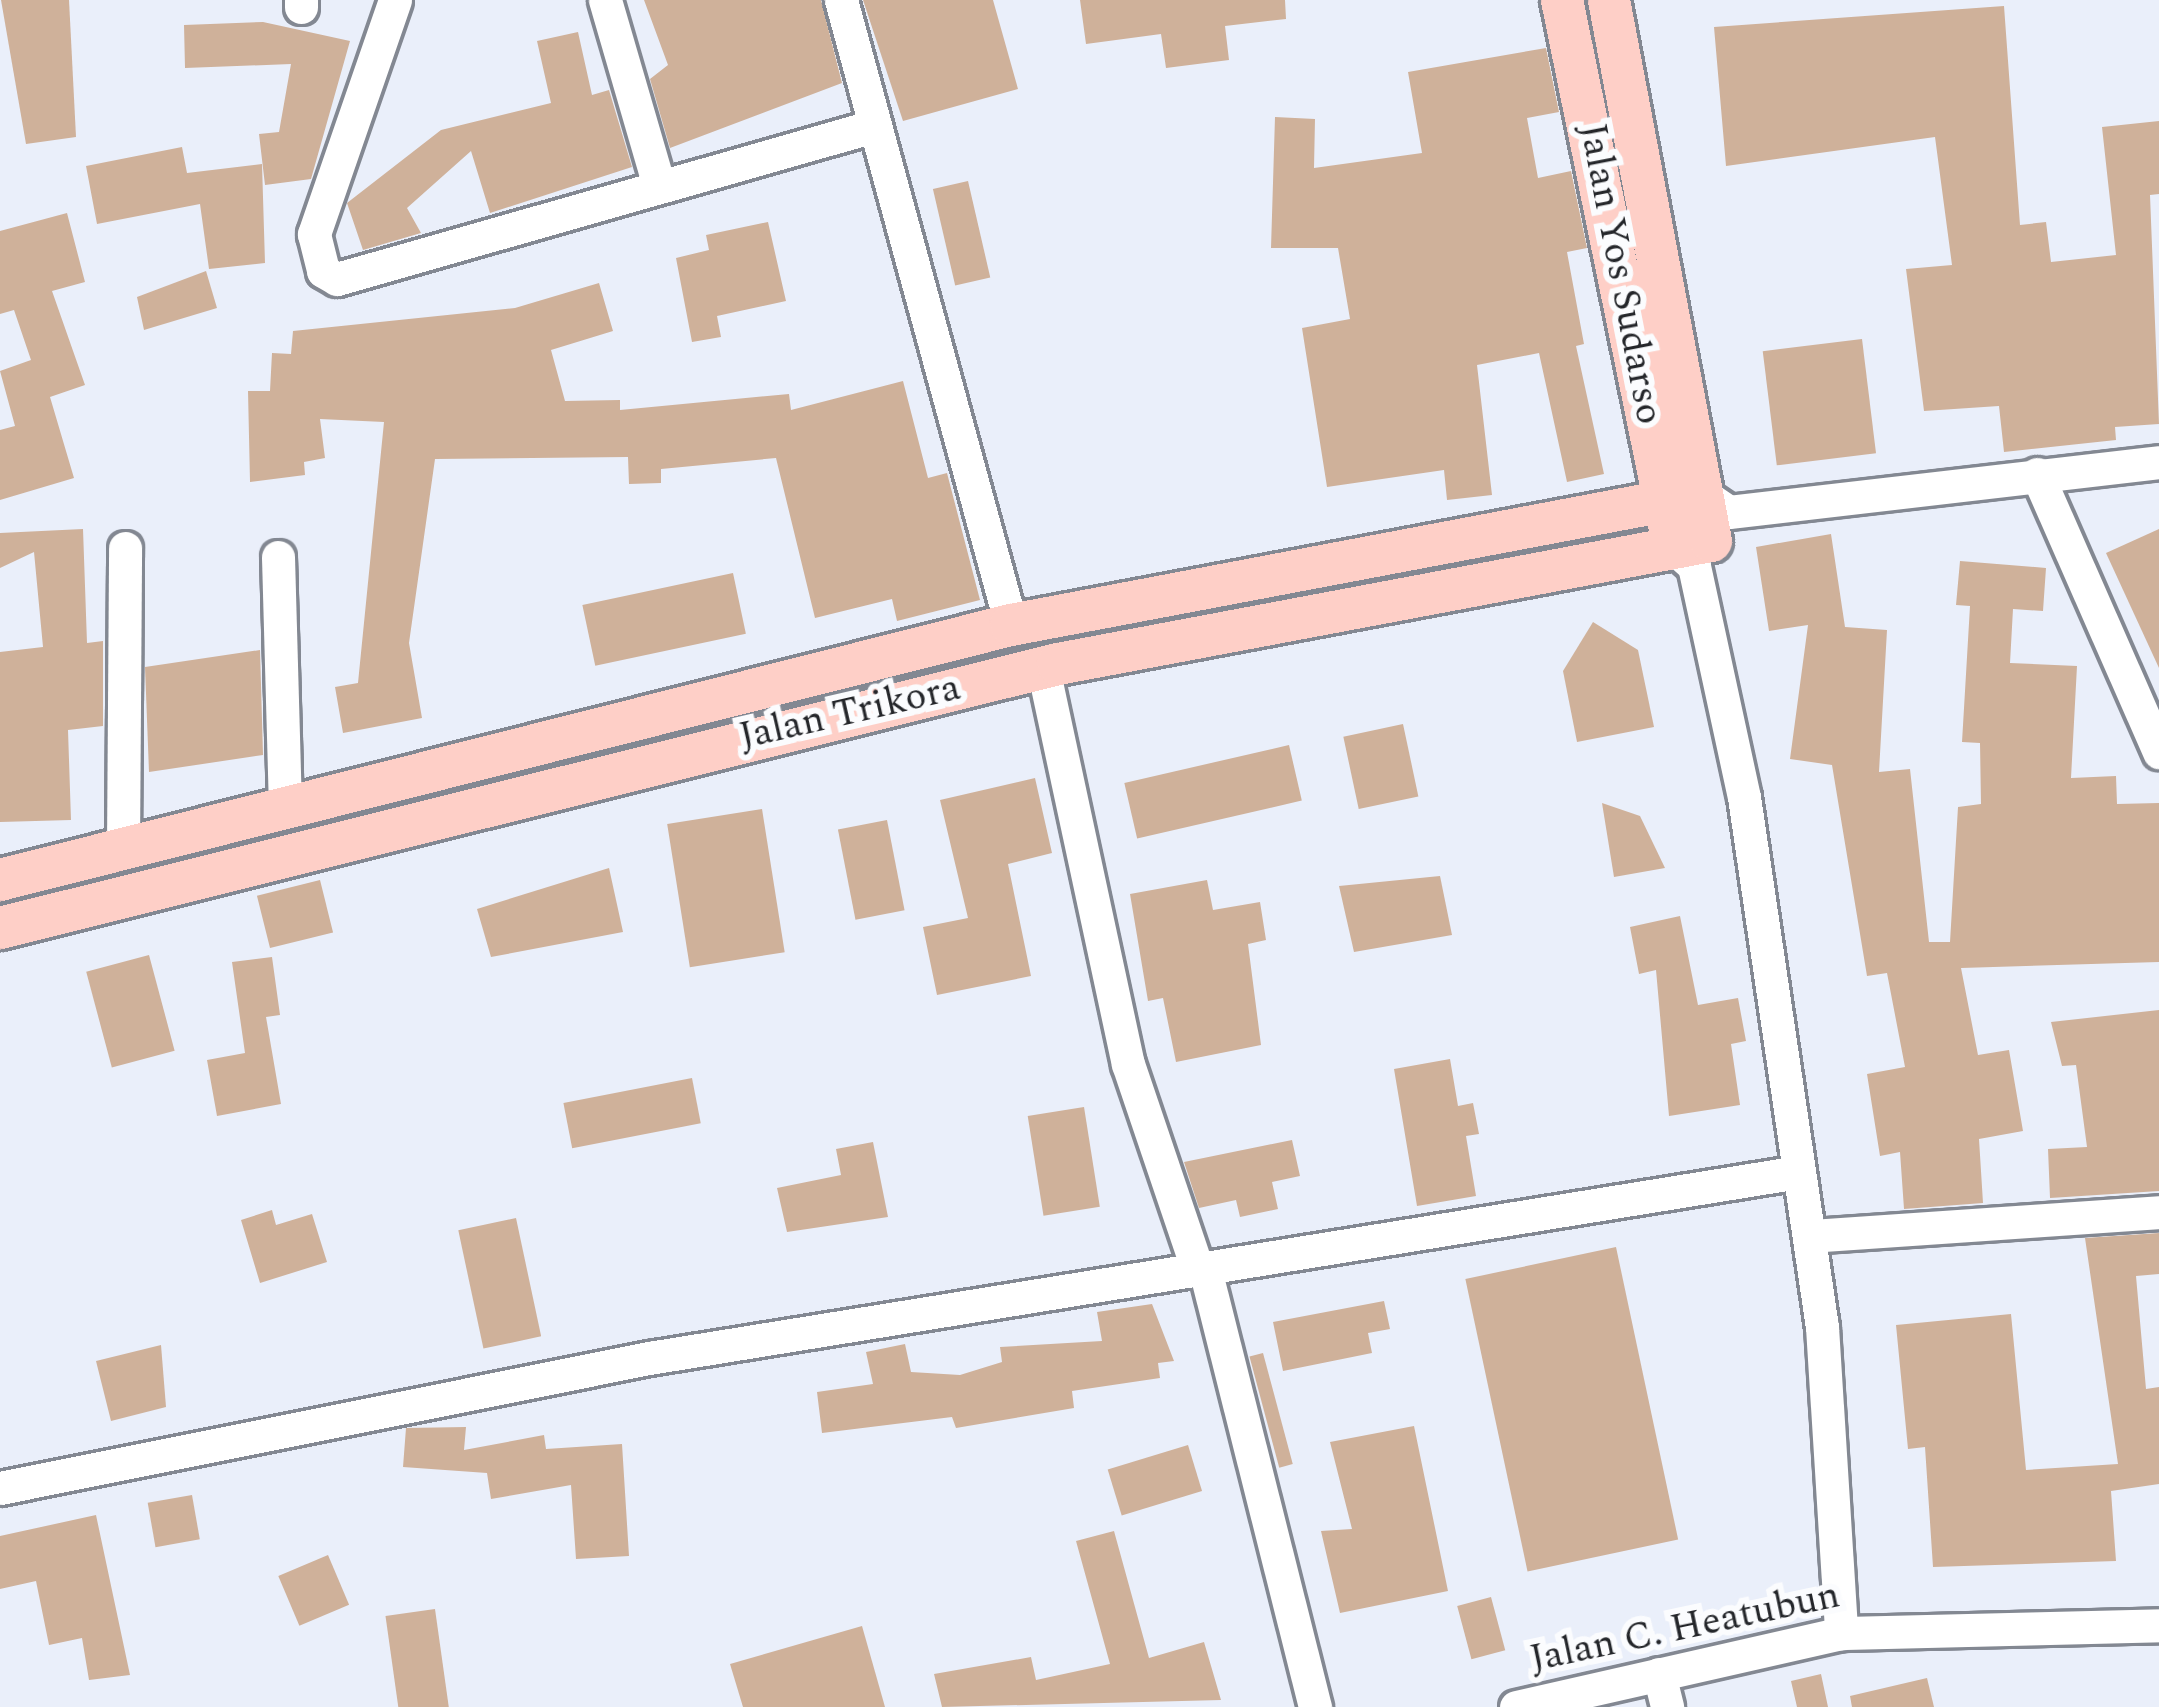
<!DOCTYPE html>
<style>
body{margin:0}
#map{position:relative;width:2159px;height:1707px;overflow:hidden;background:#eaeffa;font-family:Spectral,serif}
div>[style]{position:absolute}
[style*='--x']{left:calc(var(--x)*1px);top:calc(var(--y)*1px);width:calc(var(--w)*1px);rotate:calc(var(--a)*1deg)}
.building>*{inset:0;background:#cfb19a;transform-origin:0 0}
.roads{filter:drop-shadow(3px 0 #838892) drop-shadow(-3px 0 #838892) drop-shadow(0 3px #838892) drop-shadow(0 -3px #838892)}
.minor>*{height:33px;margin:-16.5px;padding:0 16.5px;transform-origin:16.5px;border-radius:16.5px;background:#fff}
.major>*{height:42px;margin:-21px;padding:0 21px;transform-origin:21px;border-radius:21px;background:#fecfc7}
span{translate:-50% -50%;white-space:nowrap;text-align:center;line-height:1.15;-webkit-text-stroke:12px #fbfcfe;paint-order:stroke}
.street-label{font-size:39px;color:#24262a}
</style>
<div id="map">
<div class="building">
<div style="clip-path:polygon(1px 0,69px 0,76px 137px,26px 144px)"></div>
<div style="clip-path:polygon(644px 0,821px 0,842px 83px,670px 148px,650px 79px,668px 65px)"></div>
<div style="clip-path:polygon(863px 0,993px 0,1018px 89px,903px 121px)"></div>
<div style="clip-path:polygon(1080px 0,1285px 0,1286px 19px,1225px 26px,1229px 60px,1166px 68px,1161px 34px,1086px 44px)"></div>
<div style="clip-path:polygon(2004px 6px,2020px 225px,2046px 222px,2051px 262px,2116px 255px,2102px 127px,2159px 121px,2159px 194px,2150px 195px,2159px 424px,2115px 427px,2116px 440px,2004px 452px,1999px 406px,1924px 411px,1906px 269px,1952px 265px,1935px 137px,1726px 166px,1714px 27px)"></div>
<div style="clip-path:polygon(263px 22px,350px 41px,311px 179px,265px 185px,259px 134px,279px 132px,291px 64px,185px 68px,184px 25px)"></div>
<div style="clip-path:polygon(578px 32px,592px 95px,609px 90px,632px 167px,490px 213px,471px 151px,407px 208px,421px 233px,363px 250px,347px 203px,441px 130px,551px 103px,537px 41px)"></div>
<div style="clip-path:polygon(1546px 48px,1559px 112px,1527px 118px,1538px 178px,1571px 171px,1587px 248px,1567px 252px,1584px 344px,1576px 346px,1604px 474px,1567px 482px,1539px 353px,1477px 365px,1492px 495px,1447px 500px,1444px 470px,1327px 487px,1302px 328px,1350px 319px,1338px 248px,1271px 248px,1275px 117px,1315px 119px,1314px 168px,1422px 153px,1408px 72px)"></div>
<div style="clip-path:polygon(182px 147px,187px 173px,262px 164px,265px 263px,209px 269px,200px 204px,97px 224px,86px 166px)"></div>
<div style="left:968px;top:181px;width:99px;height:36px;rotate:77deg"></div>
<div style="clip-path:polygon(67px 213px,85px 282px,52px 291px,85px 385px,50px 397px,74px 478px,0 500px,0 430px,15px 426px,0 371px,31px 360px,14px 310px,0 314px,0 231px)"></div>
<div style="clip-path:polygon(768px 222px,786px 301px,717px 316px,721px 337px,692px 342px,676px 258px,709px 250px,706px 235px)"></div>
<div style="clip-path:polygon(206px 271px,217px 308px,144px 330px,137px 297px)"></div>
<div style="clip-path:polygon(599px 283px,613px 331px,551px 350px,565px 401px,620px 400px,620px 410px,789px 394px,791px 410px,903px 381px,928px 478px,947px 473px,980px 600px,897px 621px,892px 599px,815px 618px,776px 458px,661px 469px,661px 483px,629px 484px,628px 457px,435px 459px,409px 643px,422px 718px,343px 733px,335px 687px,358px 683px,384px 422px,320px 419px,325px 458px,304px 462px,305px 475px,250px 482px,248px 391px,270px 391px,272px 353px,291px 354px,293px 331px,515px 308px)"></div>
<div style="left:1862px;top:339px;width:115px;height:100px;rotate:83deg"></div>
<div style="clip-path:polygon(83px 529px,87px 643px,103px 641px,103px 726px,68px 730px,71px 820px,0 822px,0 652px,43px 647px,34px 552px,0 568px,0 533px)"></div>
<div style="clip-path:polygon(2159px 529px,2159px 668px,2106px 553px)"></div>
<div style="clip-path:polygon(1831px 534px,1845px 627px,1887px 630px,1879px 772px,1910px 769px,1929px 942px,1950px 942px,1958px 807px,1981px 804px,1980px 743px,1962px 742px,1970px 606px,1956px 605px,1960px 561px,2046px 568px,2043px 611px,2013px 609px,2010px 663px,2077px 666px,2071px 778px,2116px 776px,2117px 804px,2159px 803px,2159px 962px,1961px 968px,1978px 1055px,2009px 1050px,2023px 1131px,1979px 1139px,1983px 1203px,1904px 1209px,1900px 1152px,1880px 1156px,1867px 1074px,1905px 1067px,1887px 973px,1867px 976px,1832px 765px,1790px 759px,1808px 625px,1769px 631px,1756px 547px)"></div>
<div style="left:733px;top:573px;width:62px;height:154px;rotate:78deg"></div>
<div style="clip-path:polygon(1593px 622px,1638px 650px,1654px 727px,1577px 742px,1563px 671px)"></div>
<div style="clip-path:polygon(260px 650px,263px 755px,149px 772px,145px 667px)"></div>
<div style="left:1403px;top:724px;width:74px;height:61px;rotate:78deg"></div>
<div style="left:1289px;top:745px;width:57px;height:169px;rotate:77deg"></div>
<div style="clip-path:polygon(1035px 778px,1052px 853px,1008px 864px,1031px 976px,937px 995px,923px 927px,968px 918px,940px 800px)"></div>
<div style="clip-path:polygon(1602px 803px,1640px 816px,1665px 868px,1614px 877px)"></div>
<div style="left:762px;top:809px;width:145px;height:96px;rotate:81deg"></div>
<div style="left:887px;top:820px;width:92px;height:50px;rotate:79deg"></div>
<div style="clip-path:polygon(609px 868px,623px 932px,491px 957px,477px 909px)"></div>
<div style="clip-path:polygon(1440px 876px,1452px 935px,1354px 952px,1339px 886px)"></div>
<div style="left:320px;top:880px;width:54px;height:65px;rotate:76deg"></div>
<div style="clip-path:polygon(1207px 880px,1213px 910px,1260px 902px,1266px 940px,1248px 944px,1261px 1045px,1176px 1062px,1163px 998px,1148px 1001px,1130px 894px)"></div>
<div style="clip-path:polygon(1680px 916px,1698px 1005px,1738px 998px,1746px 1041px,1731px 1044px,1740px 1105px,1669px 1116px,1656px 970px,1639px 974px,1630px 927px)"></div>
<div style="left:149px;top:955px;width:99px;height:65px;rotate:75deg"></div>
<div style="clip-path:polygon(272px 957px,280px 1015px,266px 1017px,281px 1104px,217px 1116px,207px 1060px,245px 1053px,232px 962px)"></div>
<div style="clip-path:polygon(2159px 1010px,2159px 1191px,2050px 1198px,2048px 1149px,2087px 1147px,2076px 1065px,2062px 1066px,2051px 1022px)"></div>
<div style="clip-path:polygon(1450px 1059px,1458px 1106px,1473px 1103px,1479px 1134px,1466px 1136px,1476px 1196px,1417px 1206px,1394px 1069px)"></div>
<div style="left:692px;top:1078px;width:46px;height:131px;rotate:79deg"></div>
<div style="left:1084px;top:1107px;width:101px;height:57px;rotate:81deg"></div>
<div style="clip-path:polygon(1292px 1140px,1300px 1176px,1272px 1182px,1278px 1209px,1240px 1217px,1236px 1200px,1199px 1208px,1184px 1162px)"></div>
<div style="clip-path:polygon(873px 1142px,888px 1217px,787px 1232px,777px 1188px,841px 1175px,836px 1149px)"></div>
<div style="clip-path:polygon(272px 1210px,276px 1225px,312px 1214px,327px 1262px,260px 1283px,241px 1220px)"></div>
<div style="left:516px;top:1218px;width:121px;height:59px;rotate:78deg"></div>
<div style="clip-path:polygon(2159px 1233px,2159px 1274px,2136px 1276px,2146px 1389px,2159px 1387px,2159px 1484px,2111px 1491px,2116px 1561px,1933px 1567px,1925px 1447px,1908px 1449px,1896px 1325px,2011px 1314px,2026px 1470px,2118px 1464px,2085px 1238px)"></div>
<div style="left:1616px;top:1247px;width:299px;height:154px;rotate:78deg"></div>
<div style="clip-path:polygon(1384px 1301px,1390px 1329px,1368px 1333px,1372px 1353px,1283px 1371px,1273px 1322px)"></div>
<div style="clip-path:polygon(1152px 1304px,1174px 1361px,1158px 1363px,1160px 1378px,1072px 1391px,1074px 1408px,956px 1428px,952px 1417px,822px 1433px,817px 1392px,873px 1384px,866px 1352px,905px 1344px,911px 1372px,960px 1375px,1002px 1362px,1000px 1347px,1102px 1341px,1097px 1312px)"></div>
<div style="clip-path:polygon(161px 1345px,166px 1407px,111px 1421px,96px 1361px)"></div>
<div style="left:1263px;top:1353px;width:115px;height:14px;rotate:75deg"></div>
<div style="clip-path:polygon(1414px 1426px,1448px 1591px,1340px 1613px,1321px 1531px,1352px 1529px,1330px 1442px)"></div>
<div style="clip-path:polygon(466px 1427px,464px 1450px,544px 1435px,546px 1449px,622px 1444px,629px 1556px,576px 1559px,571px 1485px,491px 1499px,487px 1473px,403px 1467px,406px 1428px)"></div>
<div style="left:1188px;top:1445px;width:48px;height:84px;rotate:73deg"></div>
<div style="left:192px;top:1495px;width:45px;height:45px;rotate:80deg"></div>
<div style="clip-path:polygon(96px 1515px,130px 1675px,89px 1680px,82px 1638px,49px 1645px,36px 1581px,0 1589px,0 1536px)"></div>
<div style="clip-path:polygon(1114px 1531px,1149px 1658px,1204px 1642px,1221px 1700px,942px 1707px,934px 1674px,1031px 1657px,1036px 1680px,1110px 1664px,1076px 1541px)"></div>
<div style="left:328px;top:1555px;width:54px;height:54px;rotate:67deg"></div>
<div style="left:1491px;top:1597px;width:55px;height:35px;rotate:75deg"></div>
<div style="left:435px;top:1609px;width:99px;height:50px;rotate:82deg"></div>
<div style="clip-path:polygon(862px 1626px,885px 1707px,743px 1707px,730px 1664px)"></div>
<div style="clip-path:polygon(1821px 1674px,1828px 1707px,1797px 1707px,1791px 1681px)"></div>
<div style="clip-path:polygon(1927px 1678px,1934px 1707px,1852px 1707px,1850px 1696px)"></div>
</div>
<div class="roads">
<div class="minor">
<div style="--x:301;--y:0;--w:7;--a:90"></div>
<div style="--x:395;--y:0;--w:248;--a:109.1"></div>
<div style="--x:314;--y:234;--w:38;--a:76"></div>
<div style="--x:323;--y:271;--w:16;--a:30"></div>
<div style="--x:337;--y:279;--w:558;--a:-15.9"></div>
<div style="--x:605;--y:0;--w:194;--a:73.8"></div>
<div style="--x:841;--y:0;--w:648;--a:74.78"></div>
<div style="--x:2037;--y:474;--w:304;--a:66.3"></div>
<div style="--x:1702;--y:494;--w:32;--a:34"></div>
<div style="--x:1729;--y:512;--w:433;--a:-6.6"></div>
<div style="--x:1674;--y:548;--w:27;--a:42"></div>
<div style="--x:1694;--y:566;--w:236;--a:77.8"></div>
<div style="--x:1744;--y:797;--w:536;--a:81.63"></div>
<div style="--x:1822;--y:1327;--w:307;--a:86.4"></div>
<div style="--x:278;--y:557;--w:245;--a:88.4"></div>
<div style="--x:1043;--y:668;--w:405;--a:77.9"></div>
<div style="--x:1128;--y:1064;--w:219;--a:71.3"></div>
<div style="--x:123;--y:848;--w:300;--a:-89.6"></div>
<div style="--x:1810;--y:1236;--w:350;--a:-3.9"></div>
<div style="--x:1205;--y:1269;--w:452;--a:75.9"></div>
<div style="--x:0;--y:1488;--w:662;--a:-11.33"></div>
<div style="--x:649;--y:1358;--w:1165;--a:-9.19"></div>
<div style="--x:1659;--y:1674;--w:34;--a:76"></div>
<div style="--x:1516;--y:1707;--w:333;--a:-12.8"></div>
<div style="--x:1841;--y:1633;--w:318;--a:-1.4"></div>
</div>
<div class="major">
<div style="--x:1562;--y:0;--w:540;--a:78.46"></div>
<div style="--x:0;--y:880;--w:1043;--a:-14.16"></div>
<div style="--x:1011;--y:625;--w:703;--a:-10.73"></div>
<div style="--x:0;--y:928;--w:1090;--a:-14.01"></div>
<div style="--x:1058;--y:664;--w:664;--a:-10.67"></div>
<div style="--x:1711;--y:541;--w:551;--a:-100.68"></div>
</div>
</div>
<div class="street-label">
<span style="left:1620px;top:274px;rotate:79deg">Jalan Yos Sudarso</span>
<span style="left:850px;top:713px;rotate:-13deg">Jalan Trikora</span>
<span style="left:1685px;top:1628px;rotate:-12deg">Jalan C. Heatubun</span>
</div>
</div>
